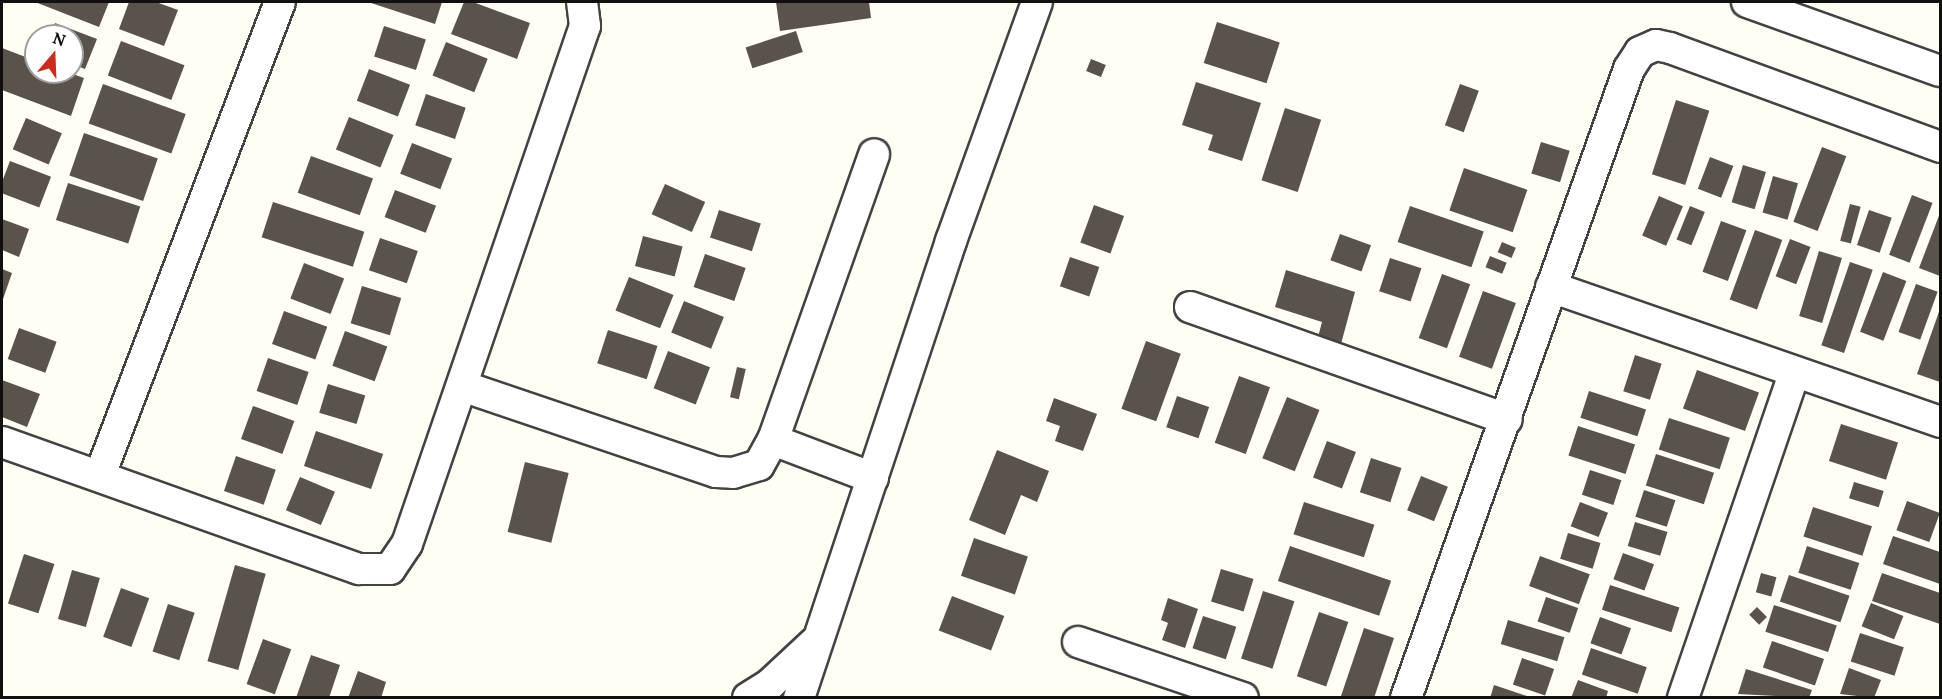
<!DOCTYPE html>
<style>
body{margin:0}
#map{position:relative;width:1942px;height:699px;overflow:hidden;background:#fffef4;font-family:Lora,serif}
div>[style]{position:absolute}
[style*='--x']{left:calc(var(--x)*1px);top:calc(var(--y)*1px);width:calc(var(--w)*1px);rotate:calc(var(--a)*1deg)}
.building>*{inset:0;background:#5a534b;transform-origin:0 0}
.roads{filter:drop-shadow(2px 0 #434343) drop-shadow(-2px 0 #434343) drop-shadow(0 2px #434343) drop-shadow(0 -2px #434343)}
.minor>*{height:30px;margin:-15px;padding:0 15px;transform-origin:15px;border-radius:15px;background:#fff}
span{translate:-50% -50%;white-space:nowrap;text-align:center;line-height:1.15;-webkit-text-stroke:6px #fff;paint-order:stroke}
.frame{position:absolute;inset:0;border:3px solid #101010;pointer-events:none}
.north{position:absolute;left:24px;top:24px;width:60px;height:60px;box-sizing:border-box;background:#fff;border:2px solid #9f9f9f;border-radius:50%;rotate:19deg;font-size:16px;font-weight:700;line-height:24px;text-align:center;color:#101010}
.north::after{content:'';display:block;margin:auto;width:21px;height:27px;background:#ce2b1b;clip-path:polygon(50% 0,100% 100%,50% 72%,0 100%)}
</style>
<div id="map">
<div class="building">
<div style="clip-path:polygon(35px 2px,109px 2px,99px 27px)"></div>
<div style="clip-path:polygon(129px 2px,156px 2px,178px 10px,164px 46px,119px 29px)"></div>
<div style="clip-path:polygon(368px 2px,442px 2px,435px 24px)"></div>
<div style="clip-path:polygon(464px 2px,473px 2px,530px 23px,517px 59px,451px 34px)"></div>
<div style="clip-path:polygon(776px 2px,869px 2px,871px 18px,780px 31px)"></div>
<div style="left:1217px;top:22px;width:66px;height:43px;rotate:18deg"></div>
<div style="clip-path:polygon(55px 23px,97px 39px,85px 69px,72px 64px,72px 36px,50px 36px)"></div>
<div style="left:384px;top:26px;width:44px;height:32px;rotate:18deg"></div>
<div style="left:796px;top:31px;width:22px;height:53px;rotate:72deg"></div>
<div style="left:121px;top:41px;width:68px;height:37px;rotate:21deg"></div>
<div style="left:446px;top:42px;width:45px;height:36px;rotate:22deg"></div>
<div style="clip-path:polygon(2px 48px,36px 61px,36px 72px,67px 72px,84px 78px,71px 116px,2px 90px)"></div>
<div style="left:1091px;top:59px;width:16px;height:13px;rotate:22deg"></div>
<div style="left:369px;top:69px;width:44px;height:34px;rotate:21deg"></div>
<div style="clip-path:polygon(1196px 82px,1261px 103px,1242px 161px,1208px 150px,1213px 135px,1182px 125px)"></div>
<div style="left:103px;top:84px;width:88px;height:42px;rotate:20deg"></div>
<div style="left:1460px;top:84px;width:20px;height:44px;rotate:20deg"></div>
<div style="left:426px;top:94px;width:42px;height:33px;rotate:19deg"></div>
<div style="left:1676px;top:100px;width:35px;height:78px;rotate:18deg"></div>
<div style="left:1285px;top:108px;width:38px;height:76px;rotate:18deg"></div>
<div style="left:349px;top:117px;width:48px;height:35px;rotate:22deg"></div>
<div style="left:26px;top:118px;width:39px;height:34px;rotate:23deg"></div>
<div style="left:84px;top:133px;width:78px;height:45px;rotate:19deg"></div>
<div style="left:1541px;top:142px;width:30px;height:33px;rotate:17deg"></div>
<div style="left:412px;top:143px;width:43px;height:33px;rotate:21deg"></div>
<div style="left:1822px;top:147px;width:26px;height:80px;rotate:21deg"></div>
<div style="left:311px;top:156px;width:66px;height:39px;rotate:20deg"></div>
<div style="left:1710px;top:157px;width:25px;height:34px;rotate:21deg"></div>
<div style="left:10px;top:161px;width:44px;height:33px;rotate:21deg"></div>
<div style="left:1743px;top:165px;width:24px;height:39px;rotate:17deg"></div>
<div style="left:1464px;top:168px;width:67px;height:45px;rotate:19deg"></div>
<div style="left:1773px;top:176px;width:26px;height:38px;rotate:16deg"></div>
<div style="left:68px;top:183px;width:76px;height:39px;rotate:18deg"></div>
<div style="left:665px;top:184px;width:44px;height:33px;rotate:24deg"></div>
<div style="left:395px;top:190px;width:44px;height:29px;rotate:21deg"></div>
<div style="left:1912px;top:195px;width:22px;height:64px;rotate:21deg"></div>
<div style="left:1659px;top:196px;width:26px;height:43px;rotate:23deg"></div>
<div style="left:273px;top:202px;width:96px;height:37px;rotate:18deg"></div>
<div style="left:1850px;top:204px;width:11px;height:38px;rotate:15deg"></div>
<div style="left:1094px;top:205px;width:32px;height:40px;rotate:20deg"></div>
<div style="left:1410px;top:206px;width:78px;height:38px;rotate:19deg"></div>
<div style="left:1690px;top:206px;width:16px;height:36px;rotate:22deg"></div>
<div style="left:719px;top:210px;width:44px;height:29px;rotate:18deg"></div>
<div style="left:1869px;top:210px;width:24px;height:37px;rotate:19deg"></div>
<div style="clip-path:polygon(1940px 213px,1940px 276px,1919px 268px)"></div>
<div style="clip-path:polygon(2px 219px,29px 229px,19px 257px,2px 250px)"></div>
<div style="left:1721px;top:221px;width:27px;height:54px;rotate:20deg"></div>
<div style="left:1755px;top:230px;width:29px;height:74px;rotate:20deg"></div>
<div style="left:1340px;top:234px;width:33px;height:28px;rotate:20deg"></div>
<div style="left:643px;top:236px;width:41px;height:31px;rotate:15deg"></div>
<div style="left:380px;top:238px;width:40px;height:34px;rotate:19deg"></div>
<div style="left:1790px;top:239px;width:22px;height:40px;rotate:21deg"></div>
<div style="left:1502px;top:242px;width:15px;height:11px;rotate:23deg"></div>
<div style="left:1819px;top:251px;width:24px;height:68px;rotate:17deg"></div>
<div style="left:705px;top:254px;width:43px;height:35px;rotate:19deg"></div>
<div style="left:1490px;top:256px;width:18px;height:12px;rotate:22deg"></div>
<div style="left:1070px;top:257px;width:31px;height:31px;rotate:19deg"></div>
<div style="left:1390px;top:258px;width:33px;height:35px;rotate:18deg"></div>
<div style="left:1850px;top:262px;width:24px;height:88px;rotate:19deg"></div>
<div style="left:304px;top:263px;width:43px;height:38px;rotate:21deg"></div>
<div style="clip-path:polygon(2px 269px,12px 273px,2px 302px)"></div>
<div style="clip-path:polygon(1286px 270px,1355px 292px,1341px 344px,1318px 337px,1322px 322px,1275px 307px)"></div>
<div style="left:1883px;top:272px;width:25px;height:64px;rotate:21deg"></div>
<div style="left:1442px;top:274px;width:30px;height:68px;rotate:20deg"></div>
<div style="left:629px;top:277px;width:48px;height:36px;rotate:22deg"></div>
<div style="left:1916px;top:284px;width:23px;height:51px;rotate:20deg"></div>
<div style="left:362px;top:286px;width:41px;height:39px;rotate:17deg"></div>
<div style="left:1483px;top:291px;width:35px;height:70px;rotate:20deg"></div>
<div style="left:684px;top:301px;width:43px;height:34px;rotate:22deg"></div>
<div style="clip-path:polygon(1940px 309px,1940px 382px,1917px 374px)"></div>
<div style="left:284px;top:311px;width:46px;height:35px;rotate:20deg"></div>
<div style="left:19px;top:328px;width:40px;height:33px;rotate:20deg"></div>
<div style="left:608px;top:330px;width:52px;height:35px;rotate:18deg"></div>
<div style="left:345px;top:331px;width:45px;height:37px;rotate:20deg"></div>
<div style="left:1146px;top:341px;width:37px;height:72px;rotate:20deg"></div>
<div style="left:668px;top:351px;width:45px;height:40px;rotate:21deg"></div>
<div style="left:1635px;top:355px;width:28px;height:38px;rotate:18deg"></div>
<div style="left:268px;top:358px;width:43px;height:35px;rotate:19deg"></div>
<div style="left:737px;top:367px;width:9px;height:31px;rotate:13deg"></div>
<div style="left:1697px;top:370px;width:66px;height:41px;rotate:20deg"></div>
<div style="left:1239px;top:376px;width:33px;height:71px;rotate:20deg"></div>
<div style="clip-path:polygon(2px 380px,40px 394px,27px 427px,2px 417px)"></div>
<div style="left:328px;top:384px;width:39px;height:30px;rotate:17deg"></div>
<div style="left:1589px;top:391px;width:60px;height:28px;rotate:18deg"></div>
<div style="left:1177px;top:396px;width:34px;height:33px;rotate:19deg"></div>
<div style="left:1287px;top:397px;width:35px;height:66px;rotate:22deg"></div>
<div style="clip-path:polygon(1054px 398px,1097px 414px,1083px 451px,1055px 441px,1060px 426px,1046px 421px)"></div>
<div style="left:253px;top:406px;width:44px;height:35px;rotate:20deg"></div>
<div style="left:1669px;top:418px;width:64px;height:33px;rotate:18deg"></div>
<div style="left:1841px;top:424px;width:60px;height:39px;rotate:18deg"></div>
<div style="left:1578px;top:426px;width:60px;height:31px;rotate:18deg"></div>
<div style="left:316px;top:431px;width:71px;height:37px;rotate:19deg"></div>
<div style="left:1327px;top:441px;width:31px;height:39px;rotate:21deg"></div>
<div style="clip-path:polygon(997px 450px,1049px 471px,1037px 502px,1021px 495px,1005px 535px,969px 520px)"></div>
<div style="left:1656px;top:454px;width:61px;height:33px;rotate:18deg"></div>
<div style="left:236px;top:456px;width:42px;height:37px;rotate:19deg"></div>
<div style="left:1371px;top:458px;width:32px;height:36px;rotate:18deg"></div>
<div style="left:525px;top:462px;width:45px;height:72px;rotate:14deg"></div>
<div style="left:1590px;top:470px;width:33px;height:26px;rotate:18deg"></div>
<div style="left:1421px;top:476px;width:29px;height:37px;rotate:22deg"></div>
<div style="left:300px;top:477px;width:38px;height:36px;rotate:23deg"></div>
<div style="left:1854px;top:482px;width:31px;height:17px;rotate:17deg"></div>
<div style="left:1644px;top:490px;width:33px;height:28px;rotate:18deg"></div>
<div style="left:1907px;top:501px;width:35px;height:31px;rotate:20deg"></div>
<div style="left:1304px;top:502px;width:74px;height:34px;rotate:18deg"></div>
<div style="left:1580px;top:502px;width:30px;height:26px;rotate:21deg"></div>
<div style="left:1813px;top:507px;width:62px;height:31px;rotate:18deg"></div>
<div style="left:1635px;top:522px;width:34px;height:25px;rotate:17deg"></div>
<div style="left:1568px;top:533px;width:34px;height:27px;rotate:17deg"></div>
<div style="clip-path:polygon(1893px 536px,1940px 552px,1940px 584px,1883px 564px)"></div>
<div style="left:974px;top:538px;width:57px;height:40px;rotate:19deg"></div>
<div style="left:1290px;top:546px;width:107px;height:37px;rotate:19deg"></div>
<div style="left:1807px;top:546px;width:55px;height:28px;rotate:18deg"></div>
<div style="left:1623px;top:553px;width:33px;height:28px;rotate:20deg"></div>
<div style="left:24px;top:554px;width:32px;height:52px;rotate:18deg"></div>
<div style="left:1540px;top:556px;width:53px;height:32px;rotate:20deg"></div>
<div style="left:235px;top:565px;width:32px;height:100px;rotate:16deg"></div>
<div style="left:1221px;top:569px;width:34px;height:34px;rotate:17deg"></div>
<div style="left:72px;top:570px;width:29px;height:51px;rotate:16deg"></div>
<div style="left:1761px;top:573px;width:16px;height:20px;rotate:15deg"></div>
<div style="clip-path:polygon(1882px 573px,1940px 593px,1940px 624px,1872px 601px)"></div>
<div style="left:1789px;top:575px;width:64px;height:28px;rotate:19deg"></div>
<div style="left:1610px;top:585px;width:73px;height:26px;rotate:18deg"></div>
<div style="left:121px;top:588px;width:30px;height:52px;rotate:20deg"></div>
<div style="left:1263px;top:591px;width:33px;height:71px;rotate:18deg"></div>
<div style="left:952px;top:596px;width:56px;height:37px;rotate:21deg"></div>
<div style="left:1546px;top:597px;width:34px;height:26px;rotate:19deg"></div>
<div style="clip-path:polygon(1168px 598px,1198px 609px,1185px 648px,1162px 640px,1168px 623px,1161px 620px)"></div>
<div style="left:1871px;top:603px;width:35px;height:25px;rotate:22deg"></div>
<div style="left:168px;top:604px;width:28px;height:50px;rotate:18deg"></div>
<div style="left:1774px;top:605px;width:66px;height:28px;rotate:18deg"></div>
<div style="left:1757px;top:607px;width:14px;height:11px;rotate:45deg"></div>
<div style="left:1319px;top:612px;width:31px;height:68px;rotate:19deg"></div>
<div style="left:1203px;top:616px;width:35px;height:34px;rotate:18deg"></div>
<div style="left:1600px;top:617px;width:33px;height:28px;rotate:20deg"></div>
<div style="left:1508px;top:620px;width:59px;height:25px;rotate:17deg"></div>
<div style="clip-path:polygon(1364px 628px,1394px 638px,1374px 698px,1346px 698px,1341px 696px)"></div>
<div style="left:1860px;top:633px;width:46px;height:30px;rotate:18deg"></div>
<div style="left:263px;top:639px;width:30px;height:48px;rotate:20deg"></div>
<div style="left:1772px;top:641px;width:55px;height:28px;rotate:19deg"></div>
<div style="left:1591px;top:648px;width:59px;height:28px;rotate:19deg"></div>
<div style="clip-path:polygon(311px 655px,340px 665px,329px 698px,296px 698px)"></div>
<div style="left:1522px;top:658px;width:34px;height:28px;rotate:19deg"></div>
<div style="clip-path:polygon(1849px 668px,1881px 680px,1874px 698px,1840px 694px)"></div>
<div style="clip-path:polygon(1746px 669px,1812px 690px,1809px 698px,1738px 694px)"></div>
<div style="clip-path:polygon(358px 671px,386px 682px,381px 698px,348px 698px)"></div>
<div style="clip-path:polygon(1578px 680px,1608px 691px,1606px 698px,1571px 698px)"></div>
<div style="clip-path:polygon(1494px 685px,1530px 697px,1530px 698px,1490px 698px)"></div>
</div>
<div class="roads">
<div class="minor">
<div style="--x:1747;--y:2;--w:205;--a:19.7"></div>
<div style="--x:1551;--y:287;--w:412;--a:19.1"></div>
<div style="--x:1190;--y:307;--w:336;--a:19.5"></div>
<div style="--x:462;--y:386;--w:268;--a:18.7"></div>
<div style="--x:716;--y:472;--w:17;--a:3"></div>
<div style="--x:733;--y:473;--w:27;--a:-17"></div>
<div style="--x:759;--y:465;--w:29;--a:-61"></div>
<div style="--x:773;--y:440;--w:107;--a:20.8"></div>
<div style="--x:773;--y:440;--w:303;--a:-70.5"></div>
<div style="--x:2;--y:442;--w:379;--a:19.6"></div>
<div style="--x:359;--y:569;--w:31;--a:0"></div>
<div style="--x:390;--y:569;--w:30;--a:-56"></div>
<div style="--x:407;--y:544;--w:548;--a:-71.04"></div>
<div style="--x:585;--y:26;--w:24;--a:-97"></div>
<div style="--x:100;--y:475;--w:506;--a:-69.17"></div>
<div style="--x:1078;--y:642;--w:174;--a:18.7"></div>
<div style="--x:748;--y:698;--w:25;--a:-32"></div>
<div style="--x:769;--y:685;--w:62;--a:-43"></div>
<div style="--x:799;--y:698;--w:482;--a:-71.6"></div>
<div style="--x:951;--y:241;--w:254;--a:-70.2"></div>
<div style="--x:1406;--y:698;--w:667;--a:-70.48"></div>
<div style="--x:1629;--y:69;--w:20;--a:-57"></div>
<div style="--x:1640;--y:52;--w:17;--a:-24"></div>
<div style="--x:1656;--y:45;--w:14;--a:12"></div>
<div style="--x:1670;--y:48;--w:288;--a:20.1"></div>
<div style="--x:1683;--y:698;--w:343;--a:-71.1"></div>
</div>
</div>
<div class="frame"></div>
<div class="north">N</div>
</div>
